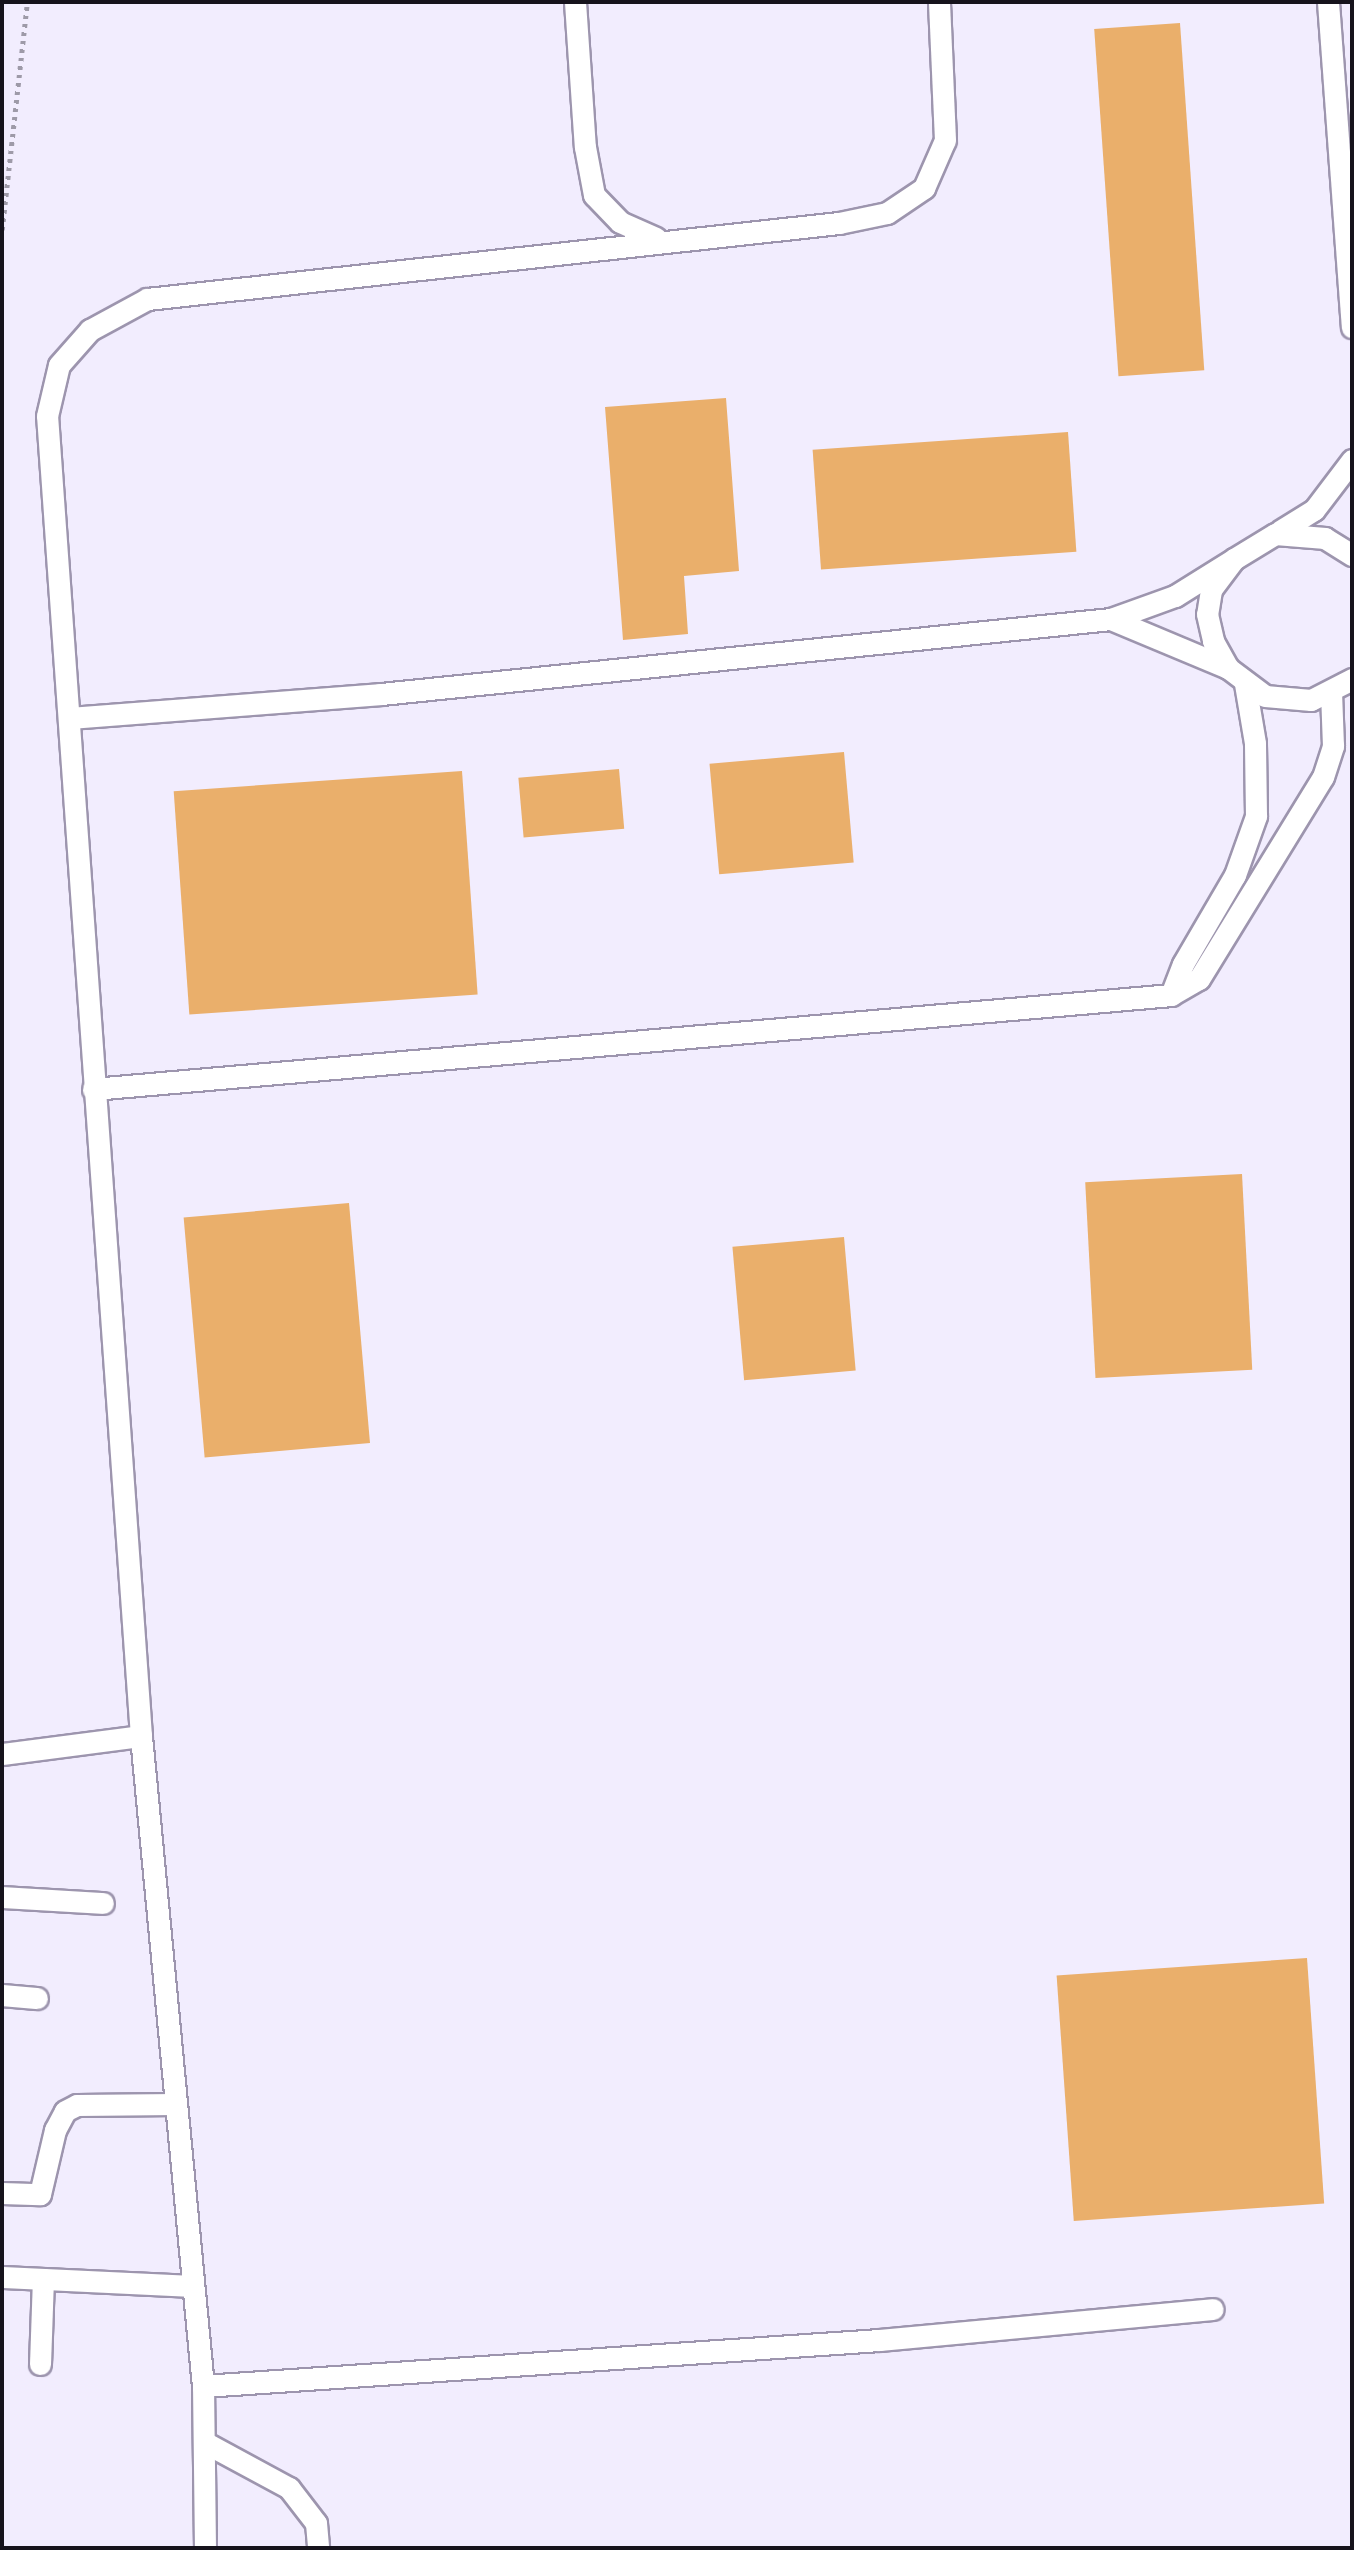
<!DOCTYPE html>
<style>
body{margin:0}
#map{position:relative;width:1354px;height:2550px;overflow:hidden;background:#f2edfe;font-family:"Golos Text",sans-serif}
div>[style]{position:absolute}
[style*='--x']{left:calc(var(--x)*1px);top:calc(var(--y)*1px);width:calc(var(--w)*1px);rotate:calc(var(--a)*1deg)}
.building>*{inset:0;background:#eaaf6b;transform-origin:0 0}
.path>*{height:4.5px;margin-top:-2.25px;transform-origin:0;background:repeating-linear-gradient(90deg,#9e9aa8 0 3.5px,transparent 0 8.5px)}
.roads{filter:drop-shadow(2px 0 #9d95ae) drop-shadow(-2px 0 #9d95ae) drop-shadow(0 2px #9d95ae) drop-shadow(0 -2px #9d95ae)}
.lane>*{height:21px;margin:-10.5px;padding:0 10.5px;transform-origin:10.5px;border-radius:10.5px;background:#fff}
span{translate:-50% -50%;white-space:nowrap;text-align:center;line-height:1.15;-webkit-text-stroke:5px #f2edfe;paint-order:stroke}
.frame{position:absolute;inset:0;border:4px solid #16131c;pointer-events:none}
</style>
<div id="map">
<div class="building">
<div style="left:1180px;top:23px;width:348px;height:86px;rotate:86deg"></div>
<div style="clip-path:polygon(726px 398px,739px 571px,684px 576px,688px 634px,623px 640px,605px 407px)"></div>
<div style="left:1068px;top:432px;width:120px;height:256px;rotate:86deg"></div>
<div style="left:844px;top:752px;width:111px;height:135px;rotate:85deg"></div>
<div style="left:619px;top:769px;width:60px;height:101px;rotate:85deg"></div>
<div style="left:462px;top:771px;width:224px;height:289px;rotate:86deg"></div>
<div style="left:1242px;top:1174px;width:196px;height:157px;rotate:87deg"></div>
<div style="left:349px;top:1203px;width:241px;height:166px;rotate:85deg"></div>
<div style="left:844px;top:1237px;width:134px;height:112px;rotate:85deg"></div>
<div style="left:1307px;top:1958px;width:246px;height:251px;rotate:86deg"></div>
</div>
<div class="path">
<div style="--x:2;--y:230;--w:229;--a:-83.7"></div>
</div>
<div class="roads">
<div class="lane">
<div style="--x:575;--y:2;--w:145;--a:86.1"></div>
<div style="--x:585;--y:147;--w:49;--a:79.4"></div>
<div style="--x:594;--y:195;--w:37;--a:46"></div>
<div style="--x:620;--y:222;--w:39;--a:24"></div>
<div style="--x:1328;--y:2;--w:326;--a:85.8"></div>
<div style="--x:1280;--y:531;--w:40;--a:-32"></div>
<div style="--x:1314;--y:510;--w:63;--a:-52.8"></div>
<div style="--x:1352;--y:555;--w:32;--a:-148"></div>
<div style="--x:1325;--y:538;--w:50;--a:-175.4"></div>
<div style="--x:1275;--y:534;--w:48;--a:148.6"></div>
<div style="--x:1234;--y:559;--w:39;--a:127"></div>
<div style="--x:1211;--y:590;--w:24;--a:99"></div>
<div style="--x:1207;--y:614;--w:28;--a:77"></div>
<div style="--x:1213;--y:641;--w:31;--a:61"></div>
<div style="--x:1228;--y:668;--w:46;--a:37.1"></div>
<div style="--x:1265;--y:696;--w:46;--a:5"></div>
<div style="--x:1311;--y:700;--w:46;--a:-27.1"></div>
<div style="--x:1111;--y:619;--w:127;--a:22.7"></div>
<div style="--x:70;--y:718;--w:312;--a:-4.4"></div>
<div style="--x:381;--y:694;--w:734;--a:-5.87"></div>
<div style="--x:1111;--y:619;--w:68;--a:-19.8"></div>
<div style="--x:1175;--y:596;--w:70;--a:-32.1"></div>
<div style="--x:1171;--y:995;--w:33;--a:-69"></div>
<div style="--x:1183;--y:964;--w:103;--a:-59.7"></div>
<div style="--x:1235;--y:875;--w:63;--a:-70.4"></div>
<div style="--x:1256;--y:816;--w:73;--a:-90.8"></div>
<div style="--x:1255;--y:743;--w:60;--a:-99.6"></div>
<div style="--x:93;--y:1089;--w:1082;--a:-4.98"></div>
<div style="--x:1171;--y:995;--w:32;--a:-30"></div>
<div style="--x:1199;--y:979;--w:237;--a:-58.5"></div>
<div style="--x:1323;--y:777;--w:33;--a:-72"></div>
<div style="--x:1333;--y:746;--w:54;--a:-92.1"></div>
<div style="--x:2;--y:1754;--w:140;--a:-7.4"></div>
<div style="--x:2;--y:1897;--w:101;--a:3.4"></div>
<div style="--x:2;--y:1995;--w:35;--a:5"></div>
<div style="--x:2;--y:2193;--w:38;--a:2"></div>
<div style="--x:40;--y:2194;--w:66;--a:-76.8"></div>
<div style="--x:55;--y:2130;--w:21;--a:-62"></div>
<div style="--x:65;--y:2111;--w:13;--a:-27"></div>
<div style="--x:77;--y:2105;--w:99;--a:-0.6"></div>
<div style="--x:2;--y:2277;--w:191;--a:2.7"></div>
<div style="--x:40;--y:2364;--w:85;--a:-88"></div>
<div style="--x:203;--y:2386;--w:678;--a:-3.89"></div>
<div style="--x:879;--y:2340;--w:335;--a:-5.3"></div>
<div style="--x:204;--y:2442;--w:97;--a:28.4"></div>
<div style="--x:289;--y:2488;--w:44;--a:52.4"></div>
<div style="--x:316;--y:2523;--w:25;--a:85"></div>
<div style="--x:205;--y:2548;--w:162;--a:-90.7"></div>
<div style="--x:203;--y:2386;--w:653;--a:-95.45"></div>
<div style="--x:141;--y:1736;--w:1323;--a:-94.07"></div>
<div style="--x:47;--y:416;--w:52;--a:-76.8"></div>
<div style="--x:59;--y:365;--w:47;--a:-48.5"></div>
<div style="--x:90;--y:330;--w:65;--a:-28.5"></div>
<div style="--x:147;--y:299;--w:696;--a:-6.27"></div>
<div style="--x:839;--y:223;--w:49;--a:-11.8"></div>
<div style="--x:887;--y:213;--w:45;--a:-34"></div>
<div style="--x:924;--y:188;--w:52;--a:-66.4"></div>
<div style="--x:945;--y:140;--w:138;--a:-92.5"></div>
</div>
</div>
<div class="frame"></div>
</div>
